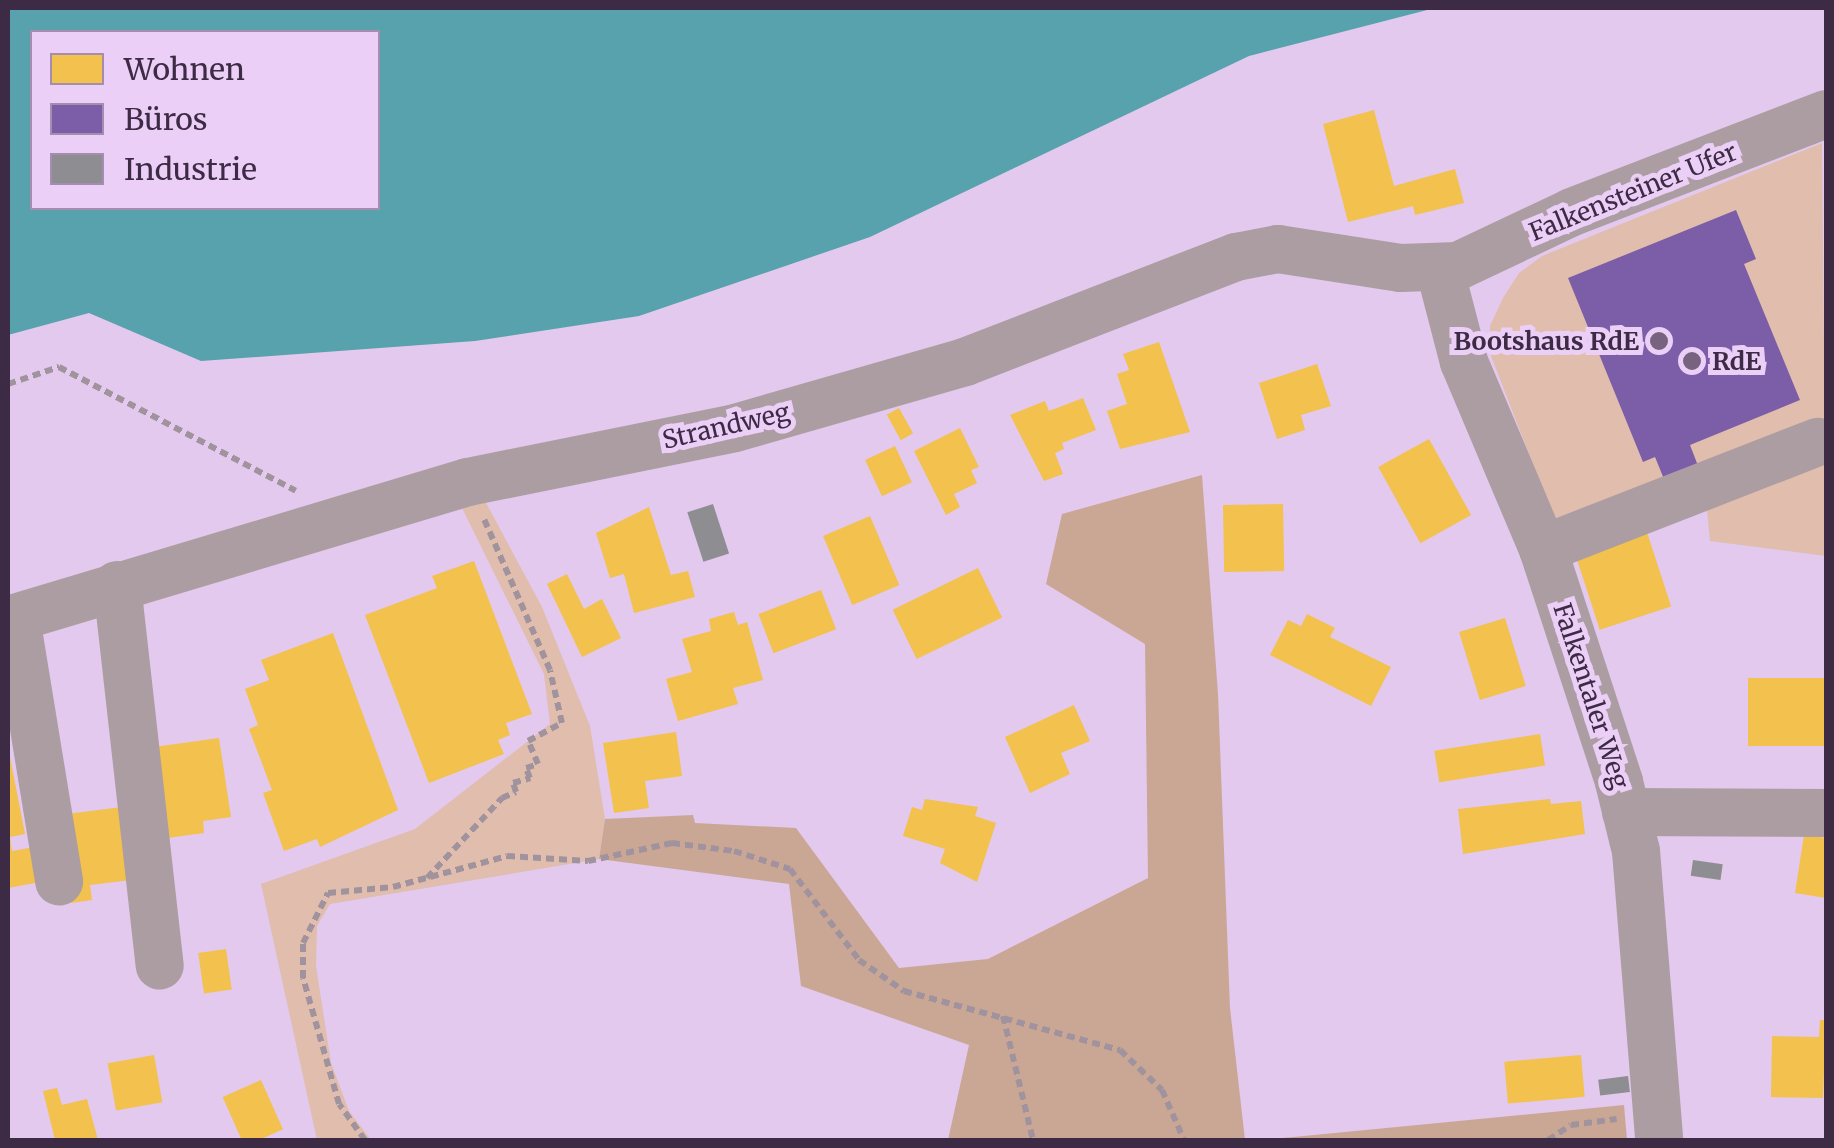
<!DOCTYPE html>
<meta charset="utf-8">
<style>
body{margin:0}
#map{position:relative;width:1834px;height:1148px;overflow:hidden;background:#e2c9ed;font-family:Merriweather,serif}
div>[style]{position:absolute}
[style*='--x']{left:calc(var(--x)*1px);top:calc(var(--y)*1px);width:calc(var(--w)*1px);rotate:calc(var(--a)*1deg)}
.green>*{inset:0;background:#e0bdac}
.forest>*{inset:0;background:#caa794}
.water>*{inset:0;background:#57a2ad}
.homes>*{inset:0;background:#f2c14e;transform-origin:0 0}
.offices>*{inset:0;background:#7b5ea7}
.industry>*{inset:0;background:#8d8d92;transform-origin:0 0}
.path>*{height:6px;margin-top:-3px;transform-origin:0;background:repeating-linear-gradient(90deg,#a1939e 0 8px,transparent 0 13px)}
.minor>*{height:48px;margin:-24px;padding:0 24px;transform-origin:24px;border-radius:24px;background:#ac9da3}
.dots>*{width:28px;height:28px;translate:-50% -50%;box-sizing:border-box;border:5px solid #ebcff7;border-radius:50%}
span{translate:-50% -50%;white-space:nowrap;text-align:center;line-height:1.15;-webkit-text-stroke:10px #ebcff7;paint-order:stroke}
.street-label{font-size:25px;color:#3d2b45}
.poi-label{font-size:25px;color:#3d2b45;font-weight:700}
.right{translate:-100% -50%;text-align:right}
.left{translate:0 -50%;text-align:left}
.frame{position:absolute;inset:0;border:10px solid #3d2b45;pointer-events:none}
.legend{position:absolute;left:30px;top:30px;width:350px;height:180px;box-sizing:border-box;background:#ebcff7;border:2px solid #a58db0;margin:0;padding:12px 18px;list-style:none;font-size:30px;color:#3d2b45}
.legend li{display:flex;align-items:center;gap:20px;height:50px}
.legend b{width:50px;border:2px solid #a58db0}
</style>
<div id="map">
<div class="green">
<div style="clip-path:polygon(1822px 143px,1826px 556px,1710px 541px,1707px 509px,1564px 545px,1491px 356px,1490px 326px,1503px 298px,1519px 273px,1542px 256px)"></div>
<div style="clip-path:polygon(484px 499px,542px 607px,590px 726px,605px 819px,599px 859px,330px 904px,317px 926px,316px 966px,331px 1063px,349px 1111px,371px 1140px,317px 1140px,261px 884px,415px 829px,550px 724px,544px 674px,462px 508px)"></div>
</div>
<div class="forest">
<div style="clip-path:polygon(1202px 475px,1218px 694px,1230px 1008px,1245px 1140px,948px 1140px,969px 1045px,801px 986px,789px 884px,599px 859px,605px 819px,693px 815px,695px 823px,796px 828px,899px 968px,988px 959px,1148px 878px,1145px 644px,1046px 584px,1062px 514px)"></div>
<div style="clip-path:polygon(1624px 1105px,1627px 1140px,1263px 1140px)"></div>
</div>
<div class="water">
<div style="clip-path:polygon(evenodd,8px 8px,1435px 8px,1249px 56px,870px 237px,639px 316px,475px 341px,201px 361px,89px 313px,8px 335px,8px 8px,32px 32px,378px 32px,378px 208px,32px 208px,32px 32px)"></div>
</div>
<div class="homes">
<div style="clip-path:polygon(1374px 110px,1394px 186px,1455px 169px,1464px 203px,1415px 215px,1413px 206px,1348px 222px,1323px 124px)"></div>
<div style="clip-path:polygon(1159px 342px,1190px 432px,1120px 449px,1107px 411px,1127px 404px,1117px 374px,1129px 370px,1123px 354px)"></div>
<div style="clip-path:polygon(1317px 364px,1331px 406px,1301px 415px,1305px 430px,1277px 439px,1259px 383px)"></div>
<div style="clip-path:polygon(1083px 398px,1096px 430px,1062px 443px,1064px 449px,1055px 453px,1063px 474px,1044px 481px,1010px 415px,1045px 401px,1049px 411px)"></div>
<div style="left:899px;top:408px;width:29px;height:14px;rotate:61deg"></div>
<div style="clip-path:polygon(960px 428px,979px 467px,971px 470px,977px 483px,954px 494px,960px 507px,946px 515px,914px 451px)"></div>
<div style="left:1429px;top:439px;width:87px;height:58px;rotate:61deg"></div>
<div style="left:895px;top:446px;width:40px;height:33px;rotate:65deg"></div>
<div style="left:1283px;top:504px;width:67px;height:60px;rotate:89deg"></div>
<div style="clip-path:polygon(649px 507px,671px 575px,688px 571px,695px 597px,634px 613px,624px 574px,610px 578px,596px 533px)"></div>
<div style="left:870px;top:516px;width:75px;height:51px;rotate:67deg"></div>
<div style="left:1643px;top:520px;width:91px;height:75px;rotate:72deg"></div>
<div style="clip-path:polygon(474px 561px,532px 714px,506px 723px,510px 735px,498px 740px,504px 754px,429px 783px,365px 615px,437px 588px,432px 576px)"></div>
<div style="left:978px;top:568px;width:55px;height:95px;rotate:64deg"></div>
<div style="clip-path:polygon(567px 574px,584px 609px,602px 599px,621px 638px,582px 657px,547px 584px)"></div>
<div style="left:821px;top:590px;width:42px;height:67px;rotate:69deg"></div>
<div style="clip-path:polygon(734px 612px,738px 625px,747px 622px,763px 680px,733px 688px,738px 704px,678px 721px,666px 679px,692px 672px,682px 639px,711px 631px,709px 619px)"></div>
<div style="clip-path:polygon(1307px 614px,1335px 628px,1330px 637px,1391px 667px,1371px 706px,1270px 655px,1288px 620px,1301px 626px)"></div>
<div style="left:1505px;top:618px;width:71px;height:48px;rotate:73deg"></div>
<div style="clip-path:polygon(333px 633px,398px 810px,320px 847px,317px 839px,284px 851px,263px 793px,272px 790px,249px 729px,258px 725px,245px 689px,269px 680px,261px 660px)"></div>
<div style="left:1826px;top:678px;width:68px;height:78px;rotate:90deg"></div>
<div style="clip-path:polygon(1074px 705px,1090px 741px,1061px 753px,1070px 774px,1030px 793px,1005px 737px)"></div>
<div style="clip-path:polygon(676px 732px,682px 776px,645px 781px,649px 808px,614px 813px,603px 743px)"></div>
<div style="left:1540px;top:734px;width:32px;height:107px;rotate:81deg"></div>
<div style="clip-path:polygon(219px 738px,231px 817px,203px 821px,204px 833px,167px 838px,154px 747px)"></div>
<div style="clip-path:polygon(9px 752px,25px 834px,10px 837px,12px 851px,40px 846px,46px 881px,8px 888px)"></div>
<div style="clip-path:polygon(925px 799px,978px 807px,975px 816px,996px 823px,977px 882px,940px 863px,945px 849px,903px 836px,912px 807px,922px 810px)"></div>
<div style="clip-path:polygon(1550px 799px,1551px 804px,1581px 801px,1585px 834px,1463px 854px,1458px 809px)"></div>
<div style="clip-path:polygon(122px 807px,131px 880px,90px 885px,92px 900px,71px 903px,59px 815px)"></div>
<div style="clip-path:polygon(1804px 835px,1826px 838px,1826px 898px,1795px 893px)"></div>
<div style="left:226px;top:949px;width:41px;height:28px;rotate:82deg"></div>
<div style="clip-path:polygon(1820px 1020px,1826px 1020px,1823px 1098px,1771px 1097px,1772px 1036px,1819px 1037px)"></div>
<div style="left:154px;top:1055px;width:48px;height:47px;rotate:80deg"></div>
<div style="left:1581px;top:1055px;width:42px;height:77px;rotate:85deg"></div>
<div style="left:261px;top:1080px;width:54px;height:42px;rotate:66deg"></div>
<div style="clip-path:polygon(57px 1088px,62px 1105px,87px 1099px,98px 1140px,55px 1140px,43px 1091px)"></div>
</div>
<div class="offices">
<div style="clip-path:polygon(1736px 210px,1756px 259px,1744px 264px,1800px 400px,1690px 445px,1700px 471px,1666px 484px,1655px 457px,1643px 462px,1568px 278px)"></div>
</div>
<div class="industry">
<div style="left:713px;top:504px;width:52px;height:27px;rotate:72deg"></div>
<div style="left:1693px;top:860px;width:30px;height:16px;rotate:8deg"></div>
<div style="left:1628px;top:1076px;width:16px;height:30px;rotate:83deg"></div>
</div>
<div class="path">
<div style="--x:8;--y:384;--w:54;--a:-18.4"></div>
<div style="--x:59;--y:367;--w:267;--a:27.6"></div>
<div style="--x:427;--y:878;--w:110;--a:-46.8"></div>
<div style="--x:502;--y:798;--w:15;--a:-23"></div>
<div style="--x:516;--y:792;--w:9;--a:-108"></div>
<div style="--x:513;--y:783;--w:18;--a:-16"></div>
<div style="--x:530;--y:778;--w:11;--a:-112"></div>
<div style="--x:526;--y:768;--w:13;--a:-18"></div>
<div style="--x:538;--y:764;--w:25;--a:-113"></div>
<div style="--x:528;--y:741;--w:38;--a:-28"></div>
<div style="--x:562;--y:723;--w:54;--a:-102.8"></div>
<div style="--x:550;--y:670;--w:167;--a:-113.6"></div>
<div style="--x:1003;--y:1016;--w:128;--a:76.4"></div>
<div style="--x:365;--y:1140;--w:44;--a:-125.8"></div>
<div style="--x:339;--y:1104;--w:131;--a:-105.9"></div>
<div style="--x:303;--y:978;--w:35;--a:-90"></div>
<div style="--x:303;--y:943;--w:56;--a:-63.4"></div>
<div style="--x:328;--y:893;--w:65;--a:-5.3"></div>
<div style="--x:393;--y:887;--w:118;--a:-15.2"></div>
<div style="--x:507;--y:856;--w:81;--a:3.5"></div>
<div style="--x:588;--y:861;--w:86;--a:-12.1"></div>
<div style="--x:672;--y:843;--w:63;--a:7.4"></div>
<div style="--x:734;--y:851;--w:59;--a:17.8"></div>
<div style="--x:790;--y:869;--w:114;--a:52.8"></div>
<div style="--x:859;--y:960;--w:55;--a:34.6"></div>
<div style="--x:904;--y:991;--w:224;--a:15.3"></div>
<div style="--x:1120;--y:1050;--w:58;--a:43.6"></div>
<div style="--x:1162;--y:1090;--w:55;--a:66.3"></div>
<div style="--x:1548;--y:1140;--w:27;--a:-33"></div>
<div style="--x:1571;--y:1125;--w:46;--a:-7.4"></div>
</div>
<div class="minor">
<div style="--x:1440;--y:270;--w:95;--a:75.4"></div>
<div style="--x:1464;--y:362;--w:203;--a:67.1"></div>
<div style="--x:1543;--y:549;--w:245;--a:71.9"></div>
<div style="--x:1619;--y:782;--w:71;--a:76.2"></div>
<div style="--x:1636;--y:851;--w:290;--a:85.4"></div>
<div style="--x:1543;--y:549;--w:295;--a:-21.3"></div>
<div style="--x:117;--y:585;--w:383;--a:83.6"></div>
<div style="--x:16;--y:618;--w:267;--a:80.7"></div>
<div style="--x:8;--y:620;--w:480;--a:-16.7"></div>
<div style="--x:468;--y:482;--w:272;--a:-11.4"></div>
<div style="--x:735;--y:428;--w:239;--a:-16"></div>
<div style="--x:965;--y:362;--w:291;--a:-21.2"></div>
<div style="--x:1236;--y:257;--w:43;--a:-10.8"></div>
<div style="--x:1278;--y:249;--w:124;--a:8.8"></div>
<div style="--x:1401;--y:268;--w:57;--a:-2"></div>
<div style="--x:1458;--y:266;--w:126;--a:-25.3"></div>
<div style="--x:1572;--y:212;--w:272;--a:-21.1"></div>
<div style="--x:1626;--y:812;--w:200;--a:0.3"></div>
</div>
<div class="dots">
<div style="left:1659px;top:341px;background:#776280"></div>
<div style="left:1692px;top:361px;background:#776280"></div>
</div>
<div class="street-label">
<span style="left:1633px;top:192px;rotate:-22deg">Falkensteiner Ufer</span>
<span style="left:726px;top:426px;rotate:-13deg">Strandweg</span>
<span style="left:1591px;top:696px;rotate:72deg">Falkentaler Weg</span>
</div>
<div class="poi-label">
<span class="right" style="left:1639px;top:341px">Bootshaus RdE</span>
<span class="left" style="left:1712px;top:361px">RdE</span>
</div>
<div class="frame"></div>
<ul class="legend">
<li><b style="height:28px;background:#f2c14e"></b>Wohnen</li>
<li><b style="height:28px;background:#7b5ea7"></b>Büros</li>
<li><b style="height:28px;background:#8d8d92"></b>Industrie</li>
</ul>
</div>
